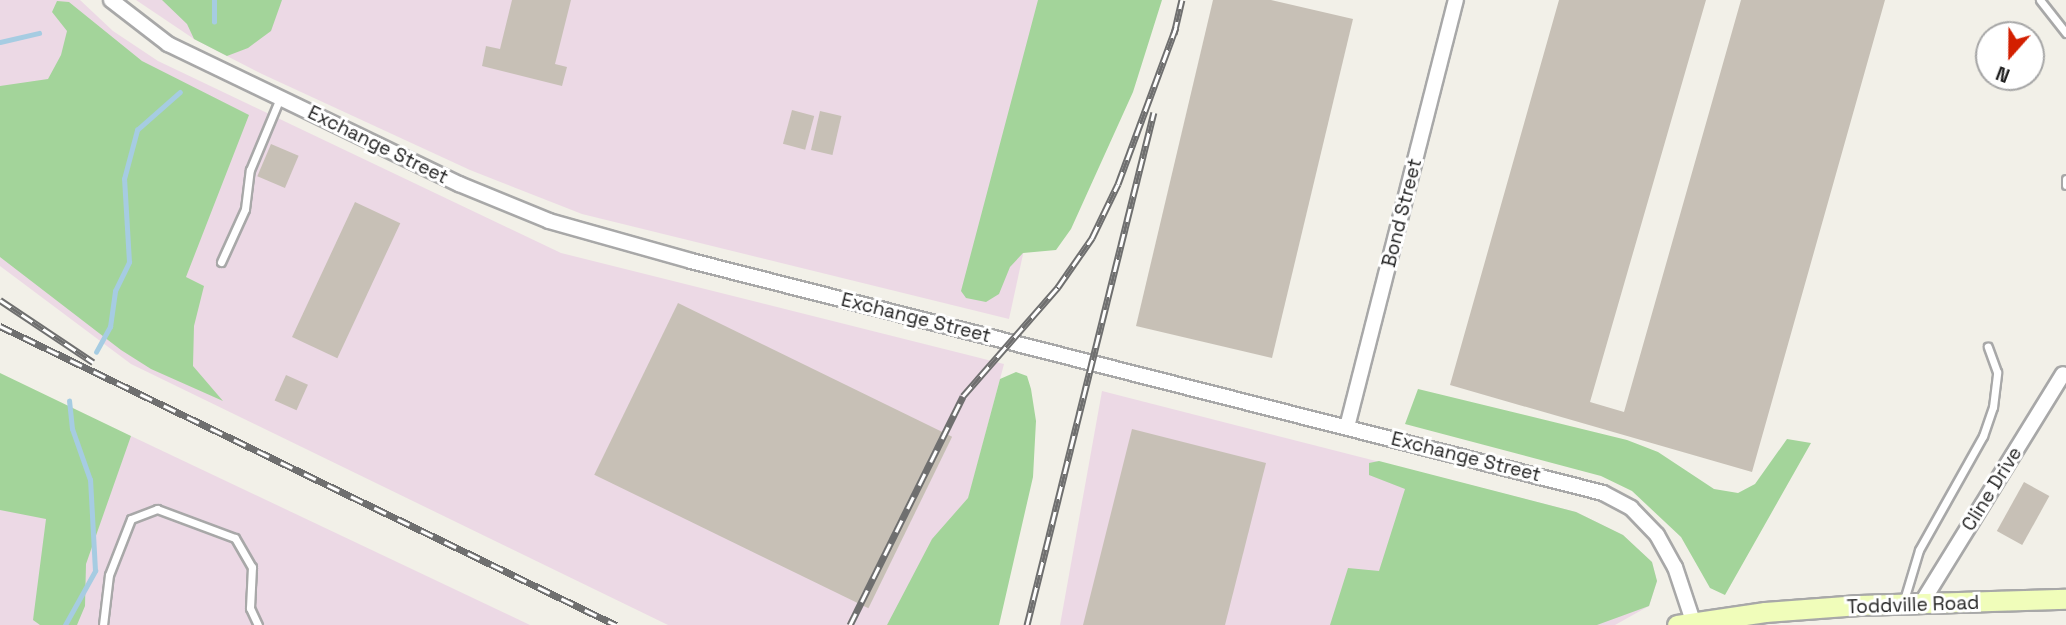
<!DOCTYPE html>
<style>
body{margin:0}
#map{position:relative;width:2066px;height:625px;overflow:hidden;background:#f2f0e8;font-family:"Space Grotesk",sans-serif}
div>[style]{position:absolute}
[style*='--x']{left:calc(var(--x)*1px);top:calc(var(--y)*1px);width:calc(var(--w)*1px);rotate:calc(var(--a)*1deg)}
.industrial>*{inset:0;background:#ecd9e5}
.forest>*{inset:0;background:#a3d49a}
.stream>*{height:4.5px;margin:-2.25px;padding:0 2.25px;transform-origin:2.25px;border-radius:2.25px;background:#a6cce2}
.building>*{inset:0;background:#c7c0b6;transform-origin:0 0}
.roads{filter:drop-shadow(2px 0 #a8a8a8) drop-shadow(-2px 0 #a8a8a8) drop-shadow(0 2px #a8a8a8) drop-shadow(0 -2px #a8a8a8)}
.lane>*{height:7px;margin:-3.5px;padding:0 3.5px;transform-origin:3.5px;border-radius:3.5px;background:#fff}
.street>*{height:14px;margin:-7px;padding:0 7px;transform-origin:7px;border-radius:7px;background:#fff}
.secondary>*{height:19px;margin:-9.5px;padding:0 9.5px;transform-origin:9.5px;border-radius:9.5px;background:#f0fdba}
.rail>*{height:7px;margin-top:-3.5px;transform-origin:0;background:repeating-linear-gradient(90deg,#fff 0 13px,#6f6f6f 0 26px);box-sizing:border-box;border-block:2px solid #6f6f6f}
span{translate:-50% -50%;white-space:nowrap;text-align:center;line-height:1.15;-webkit-text-stroke:6px #fff;paint-order:stroke}
.street-label{font-size:19px;color:#212121}
.north{position:absolute;left:1975px;top:21px;width:70px;height:70px;box-sizing:border-box;background:#fff;border:2px solid #a6a6a6;border-radius:50%;rotate:201deg;font-size:19px;font-weight:700;line-height:28px;text-align:center;color:#212121}
.north::after{content:'';display:block;margin:auto;width:24px;height:32px;background:#d31f00;clip-path:polygon(50% 0,100% 100%,50% 72%,0 100%)}
</style>
<div id="map">
<div class="industrial">
<div style="clip-path:polygon(0 0,80px 0,113px 31px,158px 61px,561px 253px,1004px 364px,935px 625px,668px 625px,131px 364px,0 266px)"></div>
<div style="clip-path:polygon(136px 0,1078px 0,1009px 319px,582px 214px,470px 170px,262px 74px,194px 39px)"></div>
<div style="clip-path:polygon(1102px 391px,1576px 512px,1623px 535px,1652px 562px,1657px 581px,1649px 606px,1615px 625px,1060px 625px)"></div>
<div style="clip-path:polygon(91px 432px,131px 436px,530px 625px,0 625px,0 440px)"></div>
</div>
<div class="forest">
<div style="clip-path:polygon(162px 0,282px 0,271px 31px,248px 48px,227px 56px,194px 39px,187px 24px)"></div>
<div style="clip-path:polygon(1038px 0,1162px 0,1133px 92px,1071px 229px,1056px 250px,1023px 253px,1010px 267px,999px 294px,986px 302px,966px 298px,961px 291px)"></div>
<div style="clip-path:polygon(57px 1px,69px 2px,142px 61px,249px 115px,186px 277px,204px 286px,194px 326px,193px 366px,223px 401px,151px 369px,121px 350px,0 257px,0 86px,48px 79px,61px 55px,67px 31px,52px 12px)"></div>
<div style="clip-path:polygon(1016px 372px,1027px 376px,1031px 389px,1036px 421px,1033px 477px,999px 625px,887px 625px,932px 539px,968px 498px,1000px 379px)"></div>
<div style="clip-path:polygon(0 373px,131px 436px,86px 564px,85px 606px,77px 625px,40px 625px,33px 620px,46px 519px,0 510px)"></div>
<div style="clip-path:polygon(1418px 389px,1627px 440px,1658px 452px,1714px 489px,1738px 493px,1755px 484px,1787px 439px,1811px 443px,1725px 595px,1710px 588px,1681px 537px,1632px 491px,1601px 476px,1405px 424px)"></div>
<div style="clip-path:polygon(1379px 461px,1576px 512px,1623px 535px,1652px 562px,1657px 581px,1649px 606px,1597px 625px,1330px 625px,1348px 568px,1379px 571px,1405px 489px,1369px 475px,1369px 463px)"></div>
</div>
<div class="stream">
<div style="--x:214;--y:22;--w:22;--a:-90"></div>
<div style="--x:0;--y:42;--w:40;--a:-13"></div>
<div style="--x:96;--y:352;--w:29;--a:-61"></div>
<div style="--x:110;--y:327;--w:36;--a:-82"></div>
<div style="--x:115;--y:291;--w:32;--a:-64"></div>
<div style="--x:129;--y:262;--w:83;--a:-93.4"></div>
<div style="--x:124;--y:179;--w:51;--a:-75.1"></div>
<div style="--x:137;--y:130;--w:57;--a:-41.5"></div>
<div style="--x:65;--y:625;--w:62;--a:-60.9"></div>
<div style="--x:95;--y:571;--w:91;--a:-93.1"></div>
<div style="--x:90;--y:480;--w:54;--a:-109.4"></div>
<div style="--x:72;--y:429;--w:28;--a:-96"></div>
</div>
<div class="building">
<div style="clip-path:polygon(512px 0,571px 0,555px 64px,567px 67px,562px 86px,482px 66px,486px 46px,500px 49px)"></div>
<div style="clip-path:polygon(1213px 0,1271px 0,1353px 19px,1272px 358px,1136px 326px)"></div>
<div style="clip-path:polygon(1559px 0,1706px 0,1590px 402px,1624px 412px,1741px 0,1885px 0,1752px 472px,1450px 385px)"></div>
<div style="left:792px;top:110px;width:23px;height:35px;rotate:15deg"></div>
<div style="left:820px;top:111px;width:22px;height:40px;rotate:13deg"></div>
<div style="left:271px;top:144px;width:30px;height:35px;rotate:23deg"></div>
<div style="left:355px;top:202px;width:50px;height:149px;rotate:25deg"></div>
<div style="left:678px;top:303px;width:305px;height:191px;rotate:26deg"></div>
<div style="left:286px;top:375px;width:24px;height:28px;rotate:24deg"></div>
<div style="clip-path:polygon(1132px 429px,1266px 463px,1225px 625px,1083px 625px)"></div>
<div style="left:2024px;top:482px;width:29px;height:56px;rotate:29deg"></div>
</div>
<div class="roads">
<div class="lane">
<div style="--x:2040;--y:0;--w:42;--a:51.8"></div>
<div style="--x:2066;--y:179;--w:6;--a:90"></div>
<div style="--x:221;--y:262;--w:58;--a:-65.6"></div>
<div style="--x:245;--y:209;--w:39;--a:-83"></div>
<div style="--x:250;--y:170;--w:78;--a:-67.4"></div>
<div style="--x:1904;--y:600;--w:52;--a:-73.3"></div>
<div style="--x:1919;--y:550;--w:131;--a:-60.7"></div>
<div style="--x:1983;--y:436;--w:31;--a:-71"></div>
<div style="--x:1993;--y:407;--w:35;--a:-83"></div>
<div style="--x:1997;--y:372;--w:27;--a:-110"></div>
<div style="--x:103;--y:625;--w:50;--a:-83.2"></div>
<div style="--x:109;--y:575;--w:60;--a:-68.6"></div>
<div style="--x:131;--y:519;--w:28;--a:-21"></div>
<div style="--x:157;--y:509;--w:83;--a:20.4"></div>
<div style="--x:235;--y:538;--w:34;--a:60"></div>
<div style="--x:252;--y:567;--w:41;--a:92.8"></div>
<div style="--x:250;--y:608;--w:19;--a:65"></div>
</div>
<div class="street">
<div style="--x:111;--y:0;--w:72;--a:37.7"></div>
<div style="--x:168;--y:44;--w:323;--a:25.7"></div>
<div style="--x:459;--y:184;--w:97;--a:22.3"></div>
<div style="--x:549;--y:221;--w:148;--a:15.7"></div>
<div style="--x:691;--y:261;--w:941;--a:14.27"></div>
<div style="--x:1603;--y:493;--w:32;--a:28"></div>
<div style="--x:1631;--y:508;--w:37;--a:46"></div>
<div style="--x:1657;--y:535;--w:37;--a:61"></div>
<div style="--x:1675;--y:567;--w:57;--a:71.6"></div>
<div style="--x:1347;--y:427;--w:441;--a:-75.7"></div>
<div style="--x:1921;--y:604;--w:270;--a:-58.3"></div>
</div>
<div class="secondary">
<div style="--x:1677;--y:625;--w:89;--a:-8.4"></div>
<div style="--x:1765;--y:612;--w:94;--a:-4.3"></div>
<div style="--x:1859;--y:605;--w:207;--a:-1.7"></div>
</div>
</div>
<div class="rail">
<div style="--x:1174;--y:34;--w:35;--a:-77"></div>
<div style="--x:0;--y:300;--w:112;--a:33.7"></div>
<div style="--x:0;--y:326;--w:685;--a:25.89"></div>
<div style="--x:850;--y:625;--w:255;--a:-63.7"></div>
<div style="--x:963;--y:396;--w:145;--a:-48.9"></div>
<div style="--x:1058;--y:287;--w:60;--a:-55.2"></div>
<div style="--x:1092;--y:238;--w:60;--a:-64.3"></div>
<div style="--x:1118;--y:184;--w:167;--a:-69.7"></div>
<div style="--x:1027;--y:625;--w:528;--a:-76.1"></div>
</div>
<div class="street-label">
<span style="left:378px;top:145px;rotate:26deg">Exchange Street</span>
<span style="left:1402px;top:213px;rotate:-76deg">Bond Street</span>
<span style="left:916px;top:318px;rotate:14deg">Exchange Street</span>
<span style="left:1466px;top:457px;rotate:14deg">Exchange Street</span>
<span style="left:1992px;top:489px;rotate:-58deg">Cline Drive</span>
<span style="left:1913px;top:605px;rotate:-2deg">Toddville Road</span>
</div>
<div class="north">N</div>
</div>
